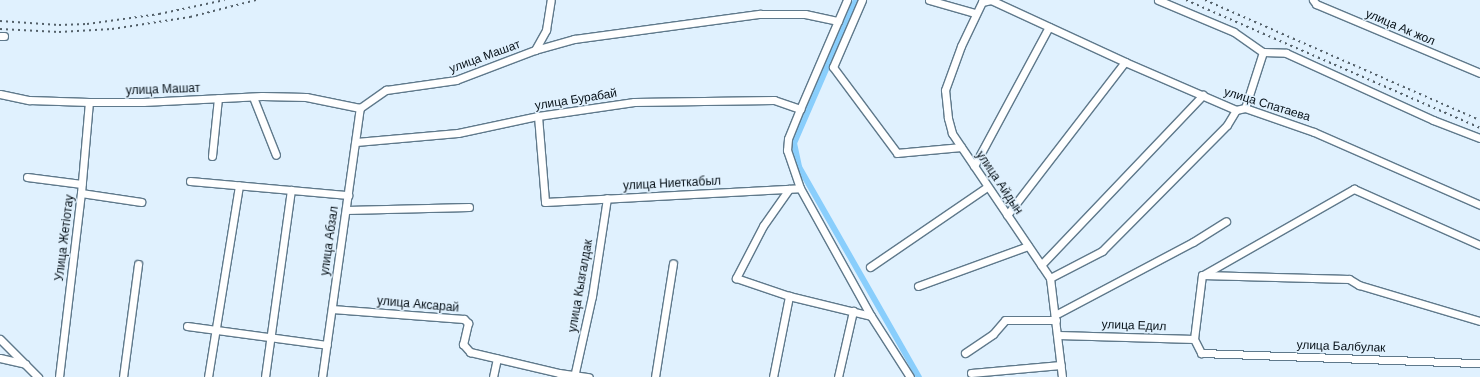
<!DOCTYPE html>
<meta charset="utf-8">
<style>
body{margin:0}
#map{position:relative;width:1480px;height:377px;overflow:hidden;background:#e0f1fe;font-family:"DM Sans",sans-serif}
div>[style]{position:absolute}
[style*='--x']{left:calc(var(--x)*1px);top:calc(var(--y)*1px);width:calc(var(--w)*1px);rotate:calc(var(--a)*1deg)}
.canal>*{height:6px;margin:-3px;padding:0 3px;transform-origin:3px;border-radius:3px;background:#89cefc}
.roads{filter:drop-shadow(1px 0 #5f798b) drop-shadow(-1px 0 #5f798b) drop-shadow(0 1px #5f798b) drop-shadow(0 -1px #5f798b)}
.minor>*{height:7px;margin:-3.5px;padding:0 3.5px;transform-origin:3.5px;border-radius:3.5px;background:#fff}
.rail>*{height:1.5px;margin-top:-0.75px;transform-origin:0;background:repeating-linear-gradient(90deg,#536069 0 2px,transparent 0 6px)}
span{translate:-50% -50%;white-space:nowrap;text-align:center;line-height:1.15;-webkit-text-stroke:3px #e0f1fe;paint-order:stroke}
.street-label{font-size:12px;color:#061017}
</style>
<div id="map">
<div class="canal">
<div style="--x:856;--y:0;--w:156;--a:113.4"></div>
<div style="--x:794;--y:143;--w:25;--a:78"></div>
<div style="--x:799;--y:167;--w:242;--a:60.3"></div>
</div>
<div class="roads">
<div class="minor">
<div style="--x:847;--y:0;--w:119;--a:113.3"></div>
<div style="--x:800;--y:109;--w:32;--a:112"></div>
<div style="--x:788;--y:139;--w:11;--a:95"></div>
<div style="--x:787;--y:150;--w:40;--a:71.1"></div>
<div style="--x:800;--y:188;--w:146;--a:61"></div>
<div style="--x:871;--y:316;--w:72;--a:57.4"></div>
<div style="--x:862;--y:0;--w:73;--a:113.4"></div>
<div style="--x:833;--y:67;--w:107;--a:53.3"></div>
<div style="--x:897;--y:153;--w:64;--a:-5.4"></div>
<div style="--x:929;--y:0;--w:48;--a:15.8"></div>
<div style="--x:1158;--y:0;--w:82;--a:22.8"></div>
<div style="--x:1234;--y:32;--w:35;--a:35"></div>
<div style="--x:1263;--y:52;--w:23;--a:2"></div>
<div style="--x:1286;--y:53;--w:162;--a:24.5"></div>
<div style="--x:1433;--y:120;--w:50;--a:21"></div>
<div style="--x:1313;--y:0;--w:5;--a:53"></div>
<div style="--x:1316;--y:4;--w:178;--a:22.8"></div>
<div style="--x:0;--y:36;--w:4;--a:0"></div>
<div style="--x:535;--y:50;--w:23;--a:-61"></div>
<div style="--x:546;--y:30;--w:30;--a:-81"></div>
<div style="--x:0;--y:94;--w:30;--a:12"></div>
<div style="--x:29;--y:100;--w:60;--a:1.9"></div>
<div style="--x:89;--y:102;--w:54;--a:0"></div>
<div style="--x:143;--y:102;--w:119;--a:-2.9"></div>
<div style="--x:262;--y:96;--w:44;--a:1.3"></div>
<div style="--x:306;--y:97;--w:55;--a:11.5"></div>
<div style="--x:360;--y:108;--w:32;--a:-35"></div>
<div style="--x:386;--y:90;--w:71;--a:-8.1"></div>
<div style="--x:456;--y:80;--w:85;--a:-20.8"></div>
<div style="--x:535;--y:50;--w:41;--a:-15.8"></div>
<div style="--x:574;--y:39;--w:188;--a:-7.7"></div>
<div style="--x:760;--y:14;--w:45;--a:0"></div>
<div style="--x:805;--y:14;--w:34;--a:12"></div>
<div style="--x:253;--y:97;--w:62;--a:68.4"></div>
<div style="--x:1245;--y:108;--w:59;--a:-72.2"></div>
<div style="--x:538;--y:116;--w:86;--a:85.3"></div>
<div style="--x:545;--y:202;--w:255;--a:-3.1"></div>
<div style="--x:356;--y:142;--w:102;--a:-5"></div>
<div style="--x:458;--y:133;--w:82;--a:-12"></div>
<div style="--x:538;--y:116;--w:97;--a:-8.3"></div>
<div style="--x:634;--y:102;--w:140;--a:-0.8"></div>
<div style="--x:774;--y:100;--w:28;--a:19"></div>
<div style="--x:212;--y:156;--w:58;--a:-84.1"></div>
<div style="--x:974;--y:166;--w:158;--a:-61.7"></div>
<div style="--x:27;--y:177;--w:55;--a:7.3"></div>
<div style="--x:190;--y:181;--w:159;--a:5.1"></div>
<div style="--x:789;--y:189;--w:45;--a:125.1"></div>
<div style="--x:763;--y:226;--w:59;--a:117.4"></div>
<div style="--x:736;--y:278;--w:56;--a:18.8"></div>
<div style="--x:789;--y:296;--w:84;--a:13.7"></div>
<div style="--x:81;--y:193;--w:61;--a:8.5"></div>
<div style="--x:346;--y:210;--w:123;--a:-1.4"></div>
<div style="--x:1007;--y:215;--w:193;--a:-52.4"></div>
<div style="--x:1041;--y:265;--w:235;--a:-46.4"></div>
<div style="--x:870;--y:267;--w:142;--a:-34.4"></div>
<div style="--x:1203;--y:275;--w:174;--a:-29.7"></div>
<div style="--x:1354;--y:189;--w:138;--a:24"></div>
<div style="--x:1050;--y:278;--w:59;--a:-27.4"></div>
<div style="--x:1102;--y:251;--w:177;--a:-45.2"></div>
<div style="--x:1227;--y:125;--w:17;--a:-59"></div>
<div style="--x:918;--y:286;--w:117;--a:-20"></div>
<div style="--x:332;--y:309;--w:132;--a:4.3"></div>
<div style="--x:464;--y:319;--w:6;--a:45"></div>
<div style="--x:468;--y:323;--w:22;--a:103"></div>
<div style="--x:463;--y:344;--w:11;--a:49"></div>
<div style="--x:470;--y:352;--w:91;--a:13.3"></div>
<div style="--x:559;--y:373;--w:30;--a:8"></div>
<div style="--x:1055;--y:315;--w:156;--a:-27.9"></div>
<div style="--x:1193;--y:242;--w:39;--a:-32"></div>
<div style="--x:187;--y:326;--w:141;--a:7.7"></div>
<div style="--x:1058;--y:335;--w:136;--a:1.7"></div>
<div style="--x:1194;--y:339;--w:16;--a:63"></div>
<div style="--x:1201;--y:353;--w:279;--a:2.1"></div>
<div style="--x:0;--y:339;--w:54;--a:45"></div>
<div style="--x:1194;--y:339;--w:64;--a:-82.9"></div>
<div style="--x:1202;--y:275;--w:147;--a:1.6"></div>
<div style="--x:1349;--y:279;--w:12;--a:31"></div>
<div style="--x:1359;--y:285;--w:126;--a:16.6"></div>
<div style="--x:965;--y:353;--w:34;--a:-34"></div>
<div style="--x:993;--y:334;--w:18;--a:-49"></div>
<div style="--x:1005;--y:320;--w:51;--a:0"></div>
<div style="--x:0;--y:358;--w:26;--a:13"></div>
<div style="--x:971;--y:373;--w:90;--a:-5.1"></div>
<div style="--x:59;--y:377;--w:185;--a:-83.2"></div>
<div style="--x:81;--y:193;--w:91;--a:-85"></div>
<div style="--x:123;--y:377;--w:114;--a:-82.4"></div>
<div style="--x:208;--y:377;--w:194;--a:-80.8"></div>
<div style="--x:265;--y:377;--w:189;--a:-82.1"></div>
<div style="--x:322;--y:377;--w:272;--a:-82"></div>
<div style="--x:493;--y:377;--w:19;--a:-78"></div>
<div style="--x:574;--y:377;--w:83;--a:-77.5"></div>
<div style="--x:592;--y:296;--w:99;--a:-81.3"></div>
<div style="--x:655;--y:377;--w:115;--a:-81"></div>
<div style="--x:773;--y:377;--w:83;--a:-78.8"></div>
<div style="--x:838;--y:377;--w:68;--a:-77.2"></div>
<div style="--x:1062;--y:377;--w:100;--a:-96.9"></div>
<div style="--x:1050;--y:278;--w:175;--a:-124.1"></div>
<div style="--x:952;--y:133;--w:16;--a:-105"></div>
<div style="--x:948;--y:118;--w:28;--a:-96"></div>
<div style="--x:945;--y:90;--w:47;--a:-70"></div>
<div style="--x:961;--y:46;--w:49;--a:-64.5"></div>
<div style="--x:982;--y:2;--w:9;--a:-13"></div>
<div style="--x:991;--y:0;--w:148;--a:24.8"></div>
<div style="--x:1125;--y:62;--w:121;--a:23.4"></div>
<div style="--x:1236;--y:110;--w:9;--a:-13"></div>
<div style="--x:1245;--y:108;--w:73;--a:19.2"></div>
<div style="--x:1314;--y:132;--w:181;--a:23.7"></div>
</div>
</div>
<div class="rail">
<div style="--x:1186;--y:0;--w:321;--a:23.5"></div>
<div style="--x:1205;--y:0;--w:300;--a:23.6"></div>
<div style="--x:0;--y:21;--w:59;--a:3.9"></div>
<div style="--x:59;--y:25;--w:28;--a:-2"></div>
<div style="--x:87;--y:24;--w:73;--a:-7.9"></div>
<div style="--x:159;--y:14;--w:67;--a:-12"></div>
<div style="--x:0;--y:29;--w:59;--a:2.9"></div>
<div style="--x:59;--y:32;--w:53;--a:-3.2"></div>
<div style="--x:112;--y:29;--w:79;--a:-8.7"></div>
<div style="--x:190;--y:17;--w:68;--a:-14.4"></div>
</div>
<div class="street-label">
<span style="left:1400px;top:28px;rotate:23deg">улица Ак жол</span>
<span style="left:485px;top:57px;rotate:-20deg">улица Машат</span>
<span style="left:163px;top:90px;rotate:-2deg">улица Машат</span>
<span style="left:576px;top:100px;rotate:-9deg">улица Бурабай</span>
<span style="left:1267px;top:105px;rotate:17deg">улица Спатаева</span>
<span style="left:999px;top:183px;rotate:56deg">улица Айдын</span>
<span style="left:672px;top:184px;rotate:-3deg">улица Ниеткабыл</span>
<span style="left:65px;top:238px;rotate:-83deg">Улица Жетіотау</span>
<span style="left:330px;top:241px;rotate:-82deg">улица Абзал</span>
<span style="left:581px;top:286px;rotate:-80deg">улица Кызгалдак</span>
<span style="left:418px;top:305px;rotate:5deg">улица Аксарай</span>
<span style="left:1134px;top:326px;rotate:2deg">улица Едил</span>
<span style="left:1341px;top:347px;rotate:2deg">улица Балбулак</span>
</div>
</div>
